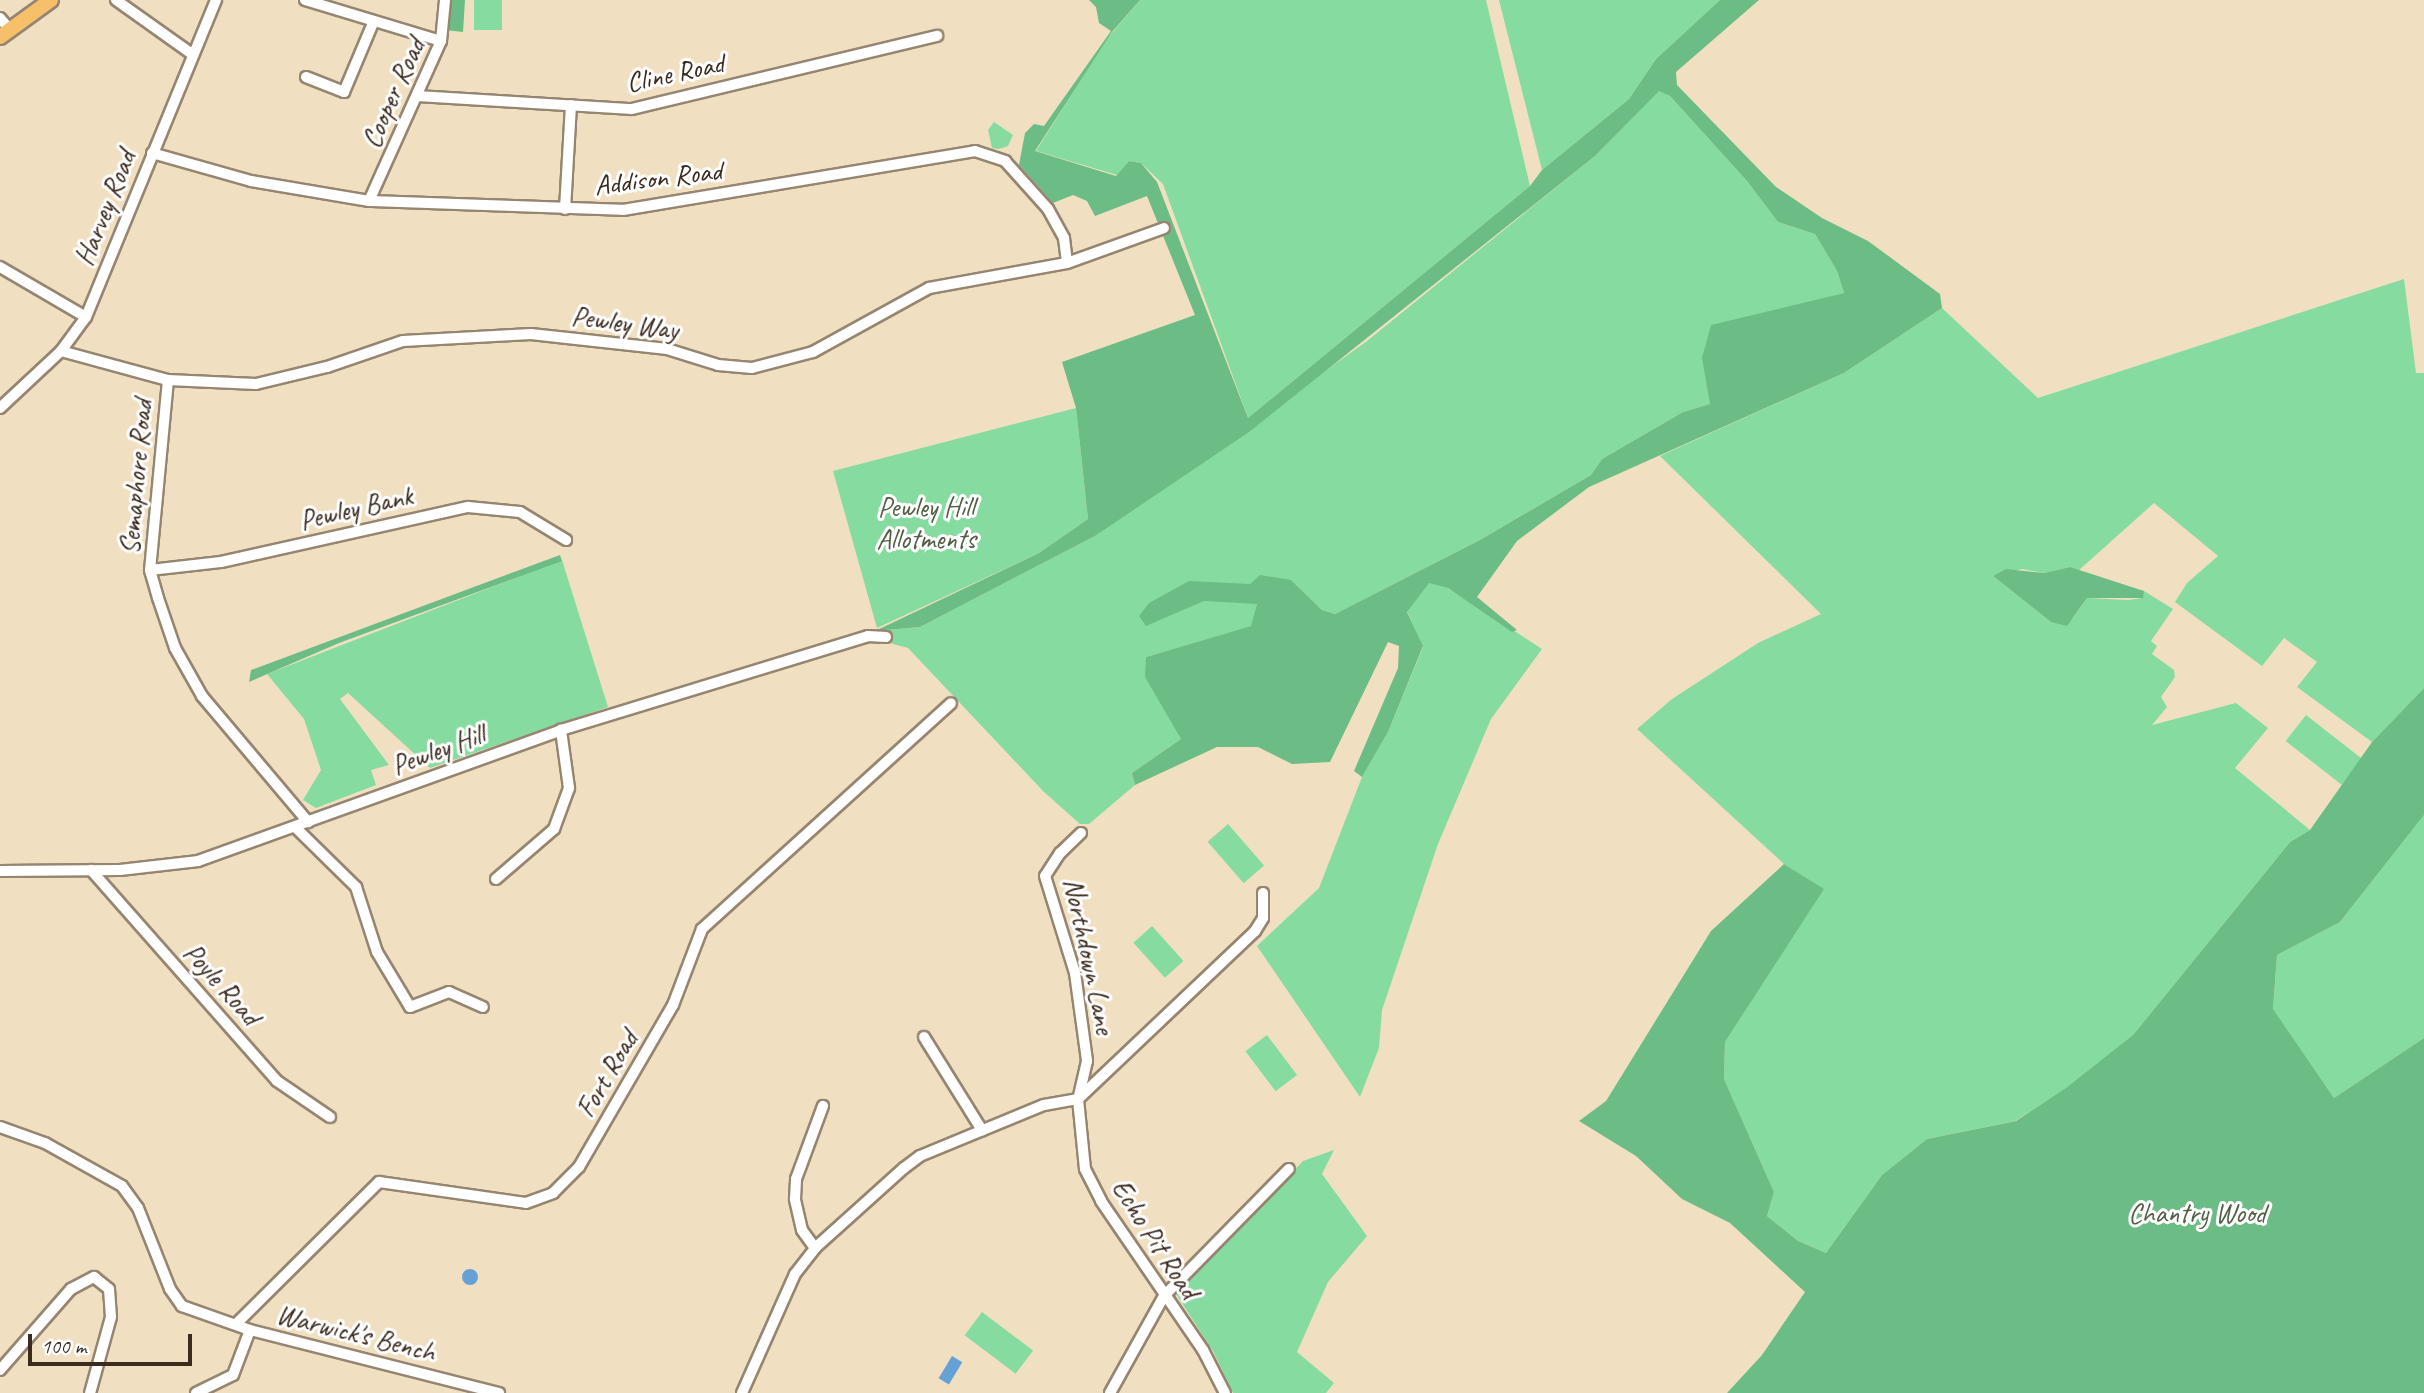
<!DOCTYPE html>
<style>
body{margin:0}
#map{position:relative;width:2424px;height:1393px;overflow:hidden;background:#f0e0c1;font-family:Caveat,sans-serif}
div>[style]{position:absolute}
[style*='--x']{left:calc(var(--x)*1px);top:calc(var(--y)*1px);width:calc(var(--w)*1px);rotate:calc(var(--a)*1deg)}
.green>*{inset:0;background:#86dca0;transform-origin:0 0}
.forest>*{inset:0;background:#6cbc86}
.water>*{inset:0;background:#66a1d6;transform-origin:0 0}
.round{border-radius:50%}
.roads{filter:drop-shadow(2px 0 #968570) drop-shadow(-2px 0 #968570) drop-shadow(0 2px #968570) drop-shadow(0 -2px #968570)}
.minor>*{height:10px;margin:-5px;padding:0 5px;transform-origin:5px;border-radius:5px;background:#fff}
.major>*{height:14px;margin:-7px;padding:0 7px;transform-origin:7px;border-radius:7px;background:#f6c06b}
span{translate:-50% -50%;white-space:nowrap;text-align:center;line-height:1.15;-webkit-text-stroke:6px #fff;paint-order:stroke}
.street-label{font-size:28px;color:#3b2a1e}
.park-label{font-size:28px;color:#525f45}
.scale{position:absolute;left:28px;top:1334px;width:164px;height:32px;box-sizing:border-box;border:4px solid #3b2a1e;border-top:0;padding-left:9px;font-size:21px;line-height:24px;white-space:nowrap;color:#3b2a1e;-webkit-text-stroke:5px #fff;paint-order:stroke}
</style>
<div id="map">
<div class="green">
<div style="left:474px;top:0;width:28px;height:30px"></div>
<div style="clip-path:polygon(1140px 0,1486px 0,1530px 186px,1248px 418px,1163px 184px,1141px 163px,1129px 161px,1117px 175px,1036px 151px,1106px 40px)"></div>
<div style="clip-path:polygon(1499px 0,1720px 0,1656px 59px,1629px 99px,1542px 170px)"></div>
<div style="clip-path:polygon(1659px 90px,1670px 96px,1747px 181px,1778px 222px,1815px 234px,1837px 271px,1844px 293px,1794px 306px,1709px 390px,1710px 404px,1683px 412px,1602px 459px,1591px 475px,1480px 540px,1335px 614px,1322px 610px,1291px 580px,1257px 604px,1252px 626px,1146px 657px,1181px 739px,1132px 773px,1135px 785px,1089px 824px,1080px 824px,1044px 792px,908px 648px,893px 644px,875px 631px,920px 627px,1095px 536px,1367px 341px,1595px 156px)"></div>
<div style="clip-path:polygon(994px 122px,1013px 135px,1008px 146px,999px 149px,992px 148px,988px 130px)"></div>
<div style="clip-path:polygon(2404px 279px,2416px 373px,2424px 373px,2424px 688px,2372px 742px,2297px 687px,2317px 662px,2284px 638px,2262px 666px,2175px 602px,2187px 583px,2218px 556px,2154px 503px,2078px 571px,2070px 567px,2044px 573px,2022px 569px,1993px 576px,2051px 622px,2073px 618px,2087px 598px,2128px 600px,2142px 598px,2144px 591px,2173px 609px,2151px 641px,2157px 646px,2152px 654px,2174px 670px,2175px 677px,2161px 697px,2167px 707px,2152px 725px,2236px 703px,2268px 728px,2235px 768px,2310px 830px,2290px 842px,2133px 1035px,2066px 1089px,2015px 1121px,1927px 1139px,1882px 1175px,1826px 1253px,1798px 1241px,1767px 1216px,1774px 1192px,1724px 1079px,1725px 1042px,1823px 889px,1784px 864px,1637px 729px,1672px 699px,1758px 643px,1821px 614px,1660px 456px,1844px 373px,1942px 308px,2038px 398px)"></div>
<div style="clip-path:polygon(1076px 408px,1088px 519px,1039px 553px,877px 628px,833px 471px)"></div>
<div style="clip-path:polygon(562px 560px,608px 707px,430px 768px,348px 693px,340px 699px,389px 765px,371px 770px,376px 785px,316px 808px,303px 800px,321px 770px,304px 719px,267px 674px)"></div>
<div style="clip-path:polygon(1429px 582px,1448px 588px,1542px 649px,1491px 719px,1438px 844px,1382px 1010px,1379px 1048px,1360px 1097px,1257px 946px,1319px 888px,1362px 777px,1388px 732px,1423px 647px,1407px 611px)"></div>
<div style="left:2306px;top:715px;width:71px;height:33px;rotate:38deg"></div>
<div style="clip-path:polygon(2424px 815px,2424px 1038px,2334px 1098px,2273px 1010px,2277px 955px,2340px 922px)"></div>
<div style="left:1228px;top:824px;width:55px;height:27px;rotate:49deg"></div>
<div style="left:1152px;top:926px;width:47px;height:25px;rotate:48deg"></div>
<div style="left:1267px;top:1035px;width:50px;height:27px;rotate:53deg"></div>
<div style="clip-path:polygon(1334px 1150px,1322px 1174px,1367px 1236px,1328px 1282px,1297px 1352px,1334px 1383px,1326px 1393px,1233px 1393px,1213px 1351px,1176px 1294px,1303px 1161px)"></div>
<div style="left:982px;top:1312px;width:64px;height:29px;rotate:37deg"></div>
</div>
<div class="forest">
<div style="clip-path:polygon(445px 0,465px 0,463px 32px,445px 30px)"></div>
<div style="clip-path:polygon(1089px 0,1140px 0,1112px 32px,1035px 151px,1116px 176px,1129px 161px,1141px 163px,1157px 182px,1248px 418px,1530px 186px,1542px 170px,1629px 99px,1656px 59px,1720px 0,1759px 0,1676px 72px,1677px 85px,1776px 187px,1822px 218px,1868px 241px,1940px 294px,1942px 308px,1844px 373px,1589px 487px,1517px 541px,1477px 597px,1517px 630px,1512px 632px,1448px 588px,1429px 583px,1407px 612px,1423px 646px,1388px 732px,1362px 777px,1354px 771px,1398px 668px,1399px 646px,1388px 642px,1330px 762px,1292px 764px,1258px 747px,1217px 747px,1135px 785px,1132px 773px,1181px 739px,1145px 677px,1146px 657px,1251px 626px,1257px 604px,1204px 601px,1146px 626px,1139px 616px,1149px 603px,1189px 581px,1250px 584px,1260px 575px,1291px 580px,1322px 610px,1335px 614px,1480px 540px,1591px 475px,1602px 459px,1683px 412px,1710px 404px,1702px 358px,1711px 325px,1844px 293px,1837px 271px,1815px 234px,1778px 222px,1747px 181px,1670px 96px,1659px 91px,1595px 156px,1249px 432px,1095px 536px,920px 627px,875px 631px,1039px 553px,1088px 519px,1076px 408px,1062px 362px,1195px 315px,1147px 196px,1095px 216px,1087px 201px,1073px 195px,1053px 203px,1019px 165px,1025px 133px,1034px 124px,1044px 126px,1111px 31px,1099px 23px,1096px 7px)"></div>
<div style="clip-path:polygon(560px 555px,562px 561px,339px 643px,249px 682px,251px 670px)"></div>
<div style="clip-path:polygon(2070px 567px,2144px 591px,2143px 598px,2087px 598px,2067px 626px,2051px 622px,1993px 576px,2006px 569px,2044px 573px)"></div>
<div style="clip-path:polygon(2424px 688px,2424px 815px,2340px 922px,2277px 955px,2273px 1009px,2334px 1098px,2424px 1038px,2424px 1393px,1727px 1393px,1762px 1355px,1805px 1292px,1730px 1223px,1682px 1199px,1636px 1156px,1579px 1121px,1606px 1101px,1711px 931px,1784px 864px,1824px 889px,1725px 1042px,1724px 1079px,1774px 1192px,1767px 1216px,1798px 1241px,1826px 1253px,1882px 1175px,1927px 1139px,2016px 1121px,2066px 1088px,2133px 1035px,2290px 842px,2310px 830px,2372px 742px)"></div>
</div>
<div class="water">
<div class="round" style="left:462px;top:1269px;width:16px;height:16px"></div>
<div style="left:952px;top:1356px;width:12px;height:26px;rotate:31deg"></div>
</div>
<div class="roads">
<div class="minor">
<div style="--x:116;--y:0;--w:93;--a:35.4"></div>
<div style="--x:305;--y:0;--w:142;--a:16.8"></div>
<div style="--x:0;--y:18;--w:16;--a:50"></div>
<div style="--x:306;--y:77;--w:41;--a:21.5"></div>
<div style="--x:344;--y:92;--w:75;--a:-67.2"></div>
<div style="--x:418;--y:96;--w:214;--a:3.5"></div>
<div style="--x:632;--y:109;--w:314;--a:-13.5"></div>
<div style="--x:152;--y:153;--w:103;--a:15.8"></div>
<div style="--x:251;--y:181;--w:120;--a:9.6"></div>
<div style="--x:369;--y:201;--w:254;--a:2"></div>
<div style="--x:623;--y:210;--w:357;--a:-9.5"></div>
<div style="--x:975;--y:151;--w:32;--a:18"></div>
<div style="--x:1005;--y:161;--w:64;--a:48.1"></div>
<div style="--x:1048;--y:209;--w:33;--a:61"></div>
<div style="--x:1064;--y:238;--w:25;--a:83"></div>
<div style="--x:369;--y:201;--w:175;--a:-65.8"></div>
<div style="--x:441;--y:41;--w:41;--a:-84.4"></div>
<div style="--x:565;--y:209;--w:104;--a:-86.7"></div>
<div style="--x:0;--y:267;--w:99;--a:30.2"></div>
<div style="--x:61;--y:351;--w:111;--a:15.2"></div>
<div style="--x:168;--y:380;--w:88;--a:2.6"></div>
<div style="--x:256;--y:384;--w:73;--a:-13.5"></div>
<div style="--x:327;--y:367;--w:80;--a:-18.9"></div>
<div style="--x:403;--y:341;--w:128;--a:-3.1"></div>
<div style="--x:531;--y:334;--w:137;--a:6.3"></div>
<div style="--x:667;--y:349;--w:53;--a:17.4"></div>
<div style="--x:718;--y:365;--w:34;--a:5"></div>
<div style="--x:752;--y:368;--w:63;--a:-14.7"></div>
<div style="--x:813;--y:352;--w:132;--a:-28.9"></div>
<div style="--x:929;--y:288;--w:140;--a:-10.3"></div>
<div style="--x:1067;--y:263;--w:103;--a:-19.8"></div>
<div style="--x:168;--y:380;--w:191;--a:95.4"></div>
<div style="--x:150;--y:570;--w:29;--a:74"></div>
<div style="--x:158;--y:598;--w:53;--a:71.2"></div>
<div style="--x:175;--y:648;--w:55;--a:60.6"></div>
<div style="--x:202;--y:696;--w:165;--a:49.9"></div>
<div style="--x:0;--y:408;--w:83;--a:-43.1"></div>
<div style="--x:61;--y:351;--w:42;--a:-53.7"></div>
<div style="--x:86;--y:317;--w:343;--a:-67.7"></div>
<div style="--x:150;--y:570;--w:71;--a:-6.4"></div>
<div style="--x:221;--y:562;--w:253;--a:-12.6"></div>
<div style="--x:468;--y:507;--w:52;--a:5.5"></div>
<div style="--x:520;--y:512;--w:54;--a:31.3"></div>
<div style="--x:295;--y:827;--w:86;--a:44.5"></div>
<div style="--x:356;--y:887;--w:68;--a:72.1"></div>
<div style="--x:377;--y:952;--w:64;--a:59"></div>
<div style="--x:410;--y:1007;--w:42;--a:-21"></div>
<div style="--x:449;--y:992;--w:37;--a:24"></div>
<div style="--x:1081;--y:833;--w:29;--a:136"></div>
<div style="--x:1060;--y:853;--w:27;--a:123"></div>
<div style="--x:1045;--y:876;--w:102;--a:72.8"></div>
<div style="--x:1075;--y:973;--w:89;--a:82.2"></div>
<div style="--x:1087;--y:1061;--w:39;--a:103"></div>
<div style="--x:1078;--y:1099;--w:70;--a:84.3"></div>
<div style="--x:1085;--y:1169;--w:36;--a:63"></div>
<div style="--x:1101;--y:1201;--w:181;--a:55.6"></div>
<div style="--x:1203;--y:1350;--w:48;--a:62.9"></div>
<div style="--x:91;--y:870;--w:281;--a:48.6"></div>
<div style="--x:277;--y:1081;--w:64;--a:34.2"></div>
<div style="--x:0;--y:871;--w:120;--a:-0.5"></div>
<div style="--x:120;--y:870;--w:79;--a:-6.6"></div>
<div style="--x:198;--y:861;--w:386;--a:-19.8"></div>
<div style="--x:561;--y:730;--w:321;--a:-17"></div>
<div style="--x:868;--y:636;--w:18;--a:3"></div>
<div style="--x:496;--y:879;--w:77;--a:-40.8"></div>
<div style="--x:554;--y:829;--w:44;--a:-69.9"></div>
<div style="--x:569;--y:788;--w:59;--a:-97.9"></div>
<div style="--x:924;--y:1037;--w:110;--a:58.1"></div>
<div style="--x:1078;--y:1099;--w:244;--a:-43.5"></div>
<div style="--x:1255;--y:931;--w:15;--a:-58"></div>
<div style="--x:1263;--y:918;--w:25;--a:-90"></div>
<div style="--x:0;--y:1127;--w:48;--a:19.6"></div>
<div style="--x:45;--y:1143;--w:88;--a:29.2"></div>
<div style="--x:122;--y:1186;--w:27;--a:54"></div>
<div style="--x:138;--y:1208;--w:87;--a:68.4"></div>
<div style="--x:170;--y:1289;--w:21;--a:55"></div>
<div style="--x:182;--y:1306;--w:72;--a:19.4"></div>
<div style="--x:250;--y:1330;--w:257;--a:14.2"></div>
<div style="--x:815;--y:1248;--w:22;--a:-126"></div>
<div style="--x:802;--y:1230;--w:32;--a:-103"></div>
<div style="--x:795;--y:1199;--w:20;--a:-87"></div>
<div style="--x:796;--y:1179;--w:78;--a:-69.7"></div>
<div style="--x:236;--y:1324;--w:202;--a:-44.8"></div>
<div style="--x:379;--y:1182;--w:148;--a:8.1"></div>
<div style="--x:526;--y:1203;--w:29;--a:-20"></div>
<div style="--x:553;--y:1193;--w:37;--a:-45"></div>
<div style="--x:579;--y:1167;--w:187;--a:-59.9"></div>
<div style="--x:673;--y:1005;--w:81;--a:-69.1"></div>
<div style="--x:702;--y:929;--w:336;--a:-42.2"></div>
<div style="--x:0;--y:1370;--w:108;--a:-48.8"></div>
<div style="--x:71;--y:1289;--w:26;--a:-28"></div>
<div style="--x:94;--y:1277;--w:19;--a:39"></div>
<div style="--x:109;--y:1289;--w:28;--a:86"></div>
<div style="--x:111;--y:1317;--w:79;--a:105.4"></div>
<div style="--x:196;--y:1393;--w:41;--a:-25.9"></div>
<div style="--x:233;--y:1375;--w:48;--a:-69.3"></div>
<div style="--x:742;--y:1393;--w:130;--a:-66"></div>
<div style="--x:795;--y:1274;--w:33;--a:-52"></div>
<div style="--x:815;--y:1248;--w:120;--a:-42"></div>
<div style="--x:904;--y:1168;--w:20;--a:-37"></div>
<div style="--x:920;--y:1156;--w:134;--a:-22.4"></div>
<div style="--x:1044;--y:1105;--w:35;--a:-10"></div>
<div style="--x:1110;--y:1393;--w:111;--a:-60.9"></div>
<div style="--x:1164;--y:1296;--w:178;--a:-45.5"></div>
</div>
<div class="major">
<div style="--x:0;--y:37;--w:63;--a:-36"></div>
</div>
</div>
<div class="street-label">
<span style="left:675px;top:73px;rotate:-12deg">Cline Road</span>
<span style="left:393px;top:93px;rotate:-66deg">Cooper Road</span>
<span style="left:658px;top:178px;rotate:-7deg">Addison Road</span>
<span style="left:105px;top:208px;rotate:-68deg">Harvey Road</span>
<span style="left:625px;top:323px;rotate:8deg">Pewley Way</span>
<span style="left:136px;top:477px;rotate:-85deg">Semaphore Road</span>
<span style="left:356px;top:508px;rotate:-13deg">Pewley Bank</span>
<span style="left:438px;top:750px;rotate:-20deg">Pewley Hill</span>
<span style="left:1089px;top:956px;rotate:78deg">Northdown Lane</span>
<span style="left:222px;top:984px;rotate:48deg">Poyle Road</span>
<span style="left:607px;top:1074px;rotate:-60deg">Fort Road</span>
<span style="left:1155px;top:1239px;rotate:57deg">Echo Pit Road</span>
<span style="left:356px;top:1333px;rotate:14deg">Warwick's Bench</span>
</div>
<div class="park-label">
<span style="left:926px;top:523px">Pewley Hill<br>Allotments</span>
<span style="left:2197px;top:1213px">Chantry Wood</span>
</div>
<div class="scale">100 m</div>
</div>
